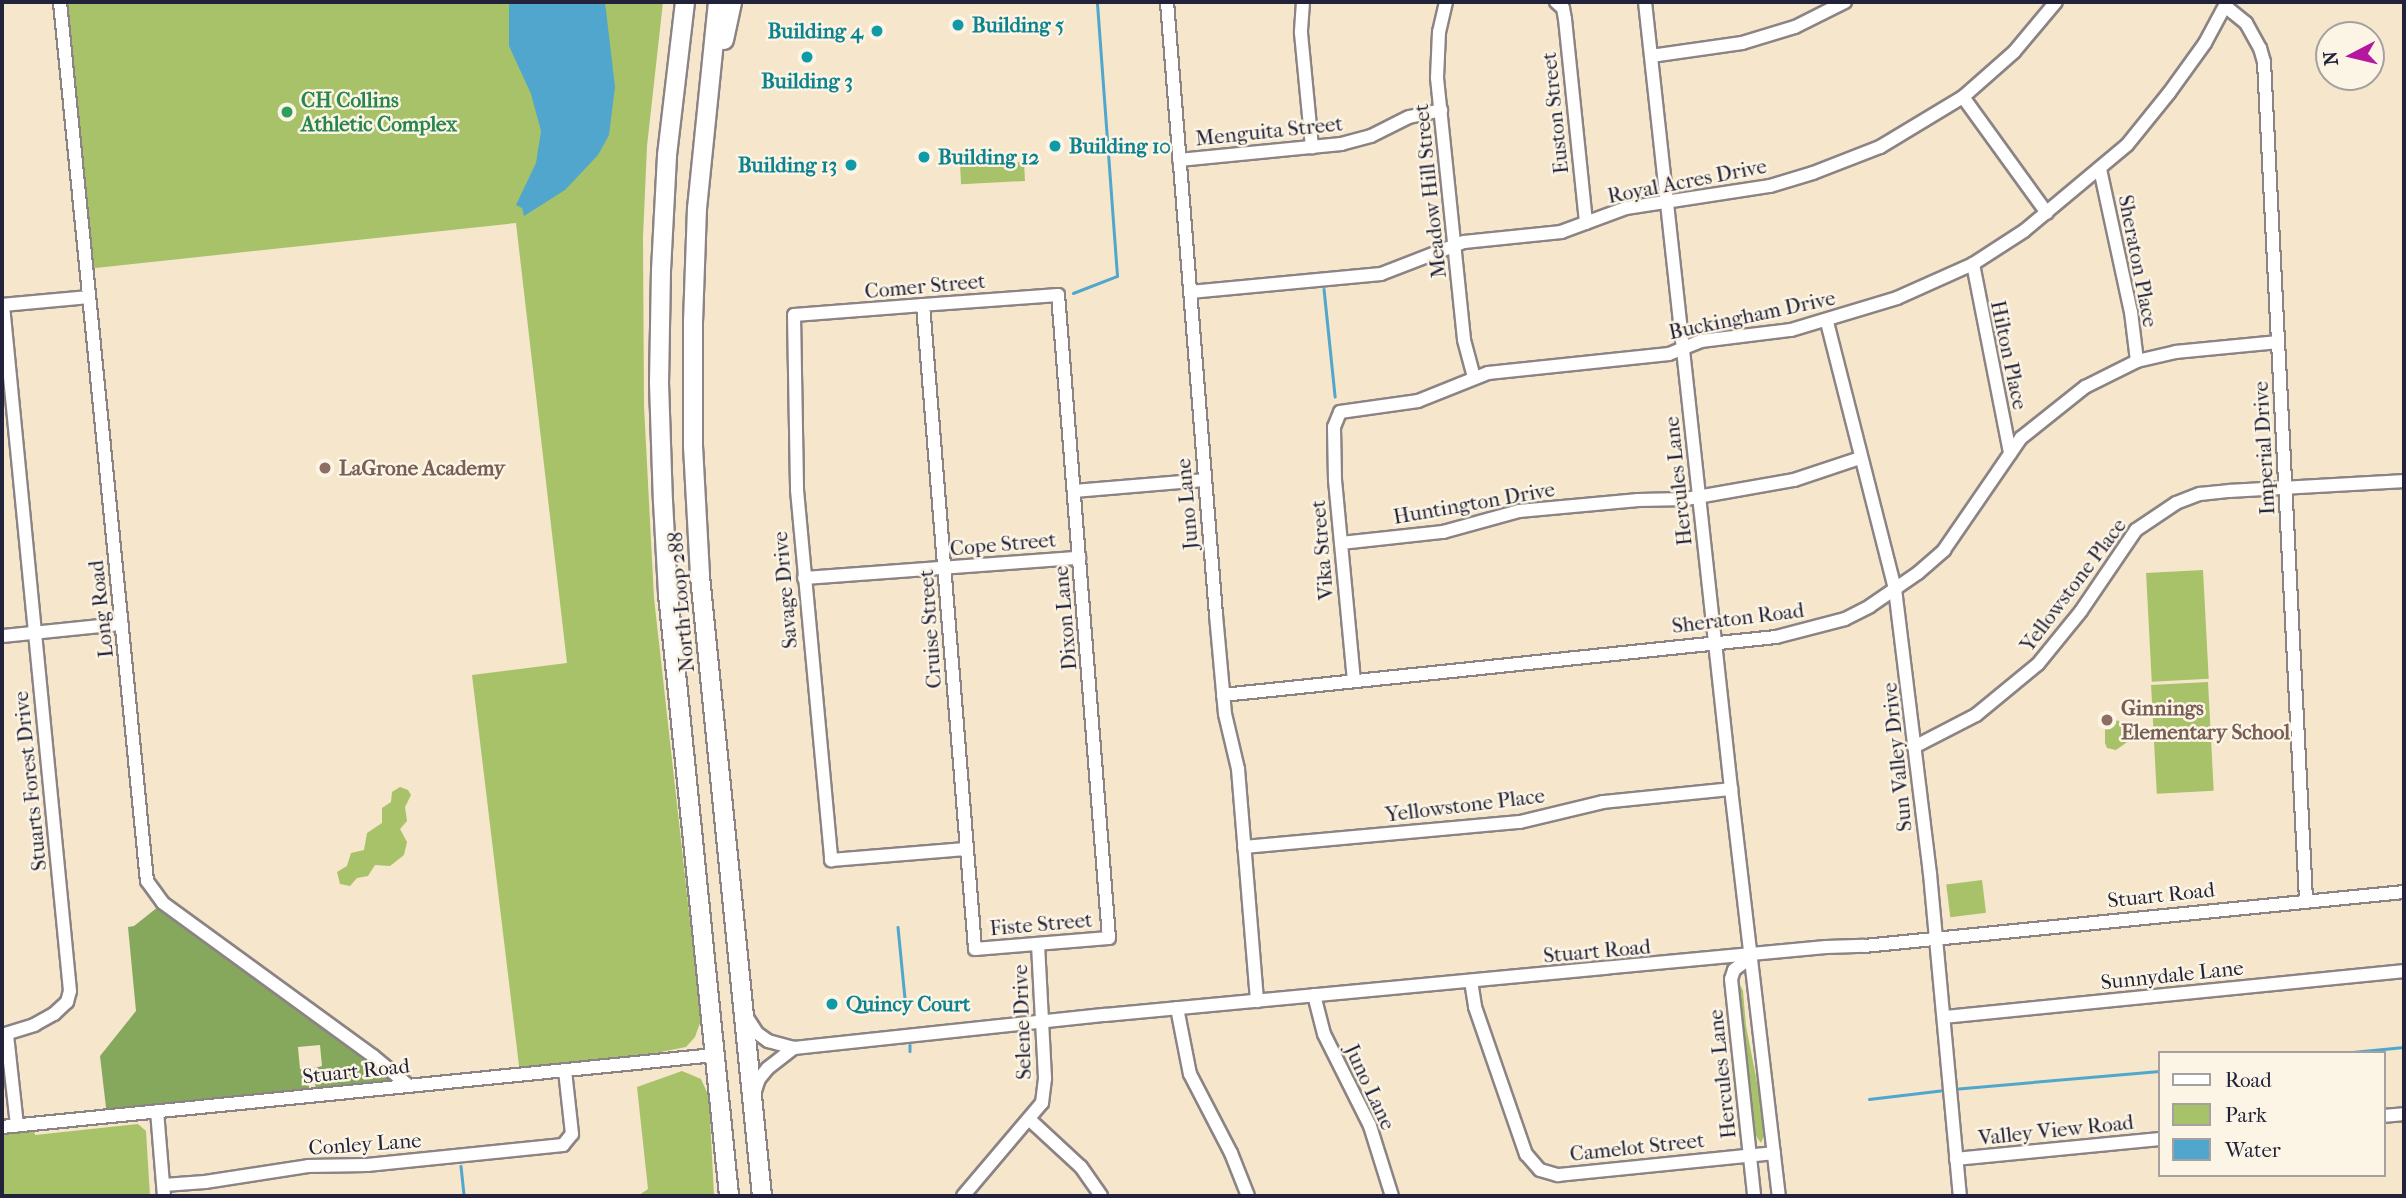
<!DOCTYPE html>
<style>
body{margin:0}
#map{position:relative;width:2406px;height:1198px;overflow:hidden;background:#f5e6cc;font-family:"IM FELL French Canon",serif}
div>[style]{position:absolute}
[style*='--x']{left:calc(var(--x)*1px);top:calc(var(--y)*1px);width:calc(var(--w)*1px);rotate:calc(var(--a)*1deg)}
.green>*{inset:0;background:#a7c268;transform-origin:0 0}
.forest>*{inset:0;background:#85a85c}
.water>*{inset:0;background:#50a6cd}
.stream>*{height:2.5px;margin:-1.25px;padding:0 1.25px;transform-origin:1.25px;border-radius:1.25px;background:#50a6cd}
.roads{filter:drop-shadow(2px 0 #8c8484) drop-shadow(-2px 0 #8c8484) drop-shadow(0 2px #8c8484) drop-shadow(0 -2px #8c8484)}
.minor>*{height:12px;margin:-6px;padding:0 6px;transform-origin:6px;border-radius:6px;background:#fff}
.highway>*{height:18px;margin:-9px;padding:0 9px;transform-origin:9px;border-radius:9px;background:#fff}
.dots>*{width:19px;height:19px;translate:-50% -50%;box-sizing:border-box;border:4px solid #fcf5e5;border-radius:50%}
span{translate:-50% -50%;white-space:nowrap;text-align:center;line-height:1.15;-webkit-text-stroke:5px #fcf5e5;paint-order:stroke}
.culture-label{font-size:21px;color:#0d838f;font-weight:700}
.left{translate:0 -50%;text-align:left}
.right{translate:-100% -50%;text-align:right}
.leisure-label{font-size:21px;color:#27864d;font-weight:700}
.street-label{font-size:21px;color:#22223b}
.education-label{font-size:21px;color:#785e54;font-weight:700}
.frame{position:absolute;inset:0;border:4px solid #22223b;pointer-events:none}
.legend{position:absolute;left:2158px;top:1051px;width:228px;height:126px;box-sizing:border-box;background:#fcf5e5;border:2px solid #a5a1a1;margin:0;padding:9px 12px;list-style:none;font-size:21px;color:#22223b}
.legend li{display:flex;align-items:center;gap:14px;height:35px}
.legend b{width:35px;border:2px solid #a5a1a1}
.north{position:absolute;left:2315px;top:21px;width:70px;height:70px;box-sizing:border-box;background:#fcf5e5;border:2px solid #a5a1a1;border-radius:50%;rotate:263deg;font-size:19px;font-weight:700;line-height:28px;text-align:center;color:#22223b}
.north::after{content:'';display:block;margin:auto;width:24px;height:32px;background:#b5179e;clip-path:polygon(50% 0,100% 100%,50% 72%,0 100%)}
</style>
<div id="map">
<div class="green">
<div style="clip-path:polygon(60px 2px,663px 2px,647px 146px,643px 237px,644px 406px,654px 598px,701px 1020px,695px 1037px,686px 1047px,565px 1071px,520px 1074px,472px 675px,567px 663px,516px 223px,86px 269px)"></div>
<div style="left:1024px;top:162px;width:19px;height:64px;rotate:87deg"></div>
<div style="left:2203px;top:570px;width:109px;height:57px;rotate:87deg"></div>
<div style="left:2208px;top:682px;width:109px;height:57px;rotate:87deg"></div>
<div style="clip-path:polygon(2113px 718px,2133px 729px,2130px 740px,2116px 750px,2107px 748px,2105px 743px,2105px 723px)"></div>
<div style="clip-path:polygon(400px 787px,408px 790px,411px 795px,405px 807px,407px 821px,400px 829px,407px 842px,404px 855px,390px 866px,375px 865px,368px 876px,357px 878px,350px 886px,340px 884px,337px 872px,347px 866px,351px 853px,364px 850px,367px 833px,382px 823px,382px 808px,391px 802px,392px 792px)"></div>
<div style="left:1982px;top:880px;width:33px;height:36px;rotate:83deg"></div>
<div style="clip-path:polygon(1739px 982px,1743px 991px,1746px 1026px,1764px 1118px,1765px 1133px,1761px 1143px,1756px 1136px,1735px 1000px)"></div>
<div style="clip-path:polygon(682px 1071px,701px 1079px,709px 1097px,714px 1196px,638px 1196px,648px 1189px,637px 1087px)"></div>
<div style="clip-path:polygon(33px 1123px,35px 1135px,138px 1124px,146px 1131px,150px 1196px,2px 1196px,2px 1127px)"></div>
</div>
<div class="forest">
<div style="clip-path:polygon(163px 903px,408px 1085px,316px 1094px,314px 1068px,322px 1066px,320px 1045px,298px 1047px,300px 1069px,307px 1069px,310px 1095px,107px 1116px,100px 1056px,136px 1011px,128px 927px,134px 926px)"></div>
</div>
<div class="water">
<div style="clip-path:polygon(509px 2px,605px 2px,615px 87px,609px 135px,598px 155px,565px 190px,524px 216px,522px 208px,516px 205px,536px 163px,541px 131px,531px 94px,509px 46px)"></div>
</div>
<div class="stream">
<div style="--x:1324;--y:289;--w:108;--a:84.1"></div>
<div style="--x:1073;--y:293;--w:47;--a:-21.1"></div>
<div style="--x:1117;--y:276;--w:275;--a:-94.2"></div>
<div style="--x:898;--y:927;--w:82;--a:84.4"></div>
<div style="--x:910;--y:1045;--w:6;--a:90"></div>
<div style="--x:2342;--y:1053;--w:62;--a:-5.5"></div>
<div style="--x:1953;--y:1089;--w:207;--a:-5"></div>
<div style="--x:1869;--y:1099;--w:78;--a:-6.7"></div>
<div style="--x:461;--y:1166;--w:30;--a:84"></div>
</div>
<div class="roads">
<div class="minor">
<div style="--x:60;--y:2;--w:883;--a:84.35"></div>
<div style="--x:147;--y:881;--w:27;--a:54"></div>
<div style="--x:163;--y:903;--w:260;--a:36.1"></div>
<div style="--x:373;--y:1056;--w:45;--a:39.6"></div>
<div style="--x:1167;--y:2;--w:615;--a:85.43"></div>
<div style="--x:1216;--y:615;--w:99;--a:84.8"></div>
<div style="--x:1225;--y:714;--w:57;--a:76.7"></div>
<div style="--x:1238;--y:769;--w:233;--a:85.3"></div>
<div style="--x:1303;--y:2;--w:31;--a:94"></div>
<div style="--x:1301;--y:33;--w:115;--a:84.5"></div>
<div style="--x:1446;--y:2;--w:31;--a:103"></div>
<div style="--x:1439;--y:32;--w:46;--a:92.5"></div>
<div style="--x:1437;--y:78;--w:263;--a:84.1"></div>
<div style="--x:1464;--y:340;--w:38;--a:75"></div>
<div style="--x:1556;--y:2;--w:9;--a:41"></div>
<div style="--x:1563;--y:8;--w:11;--a:80"></div>
<div style="--x:1565;--y:19;--w:205;--a:84.1"></div>
<div style="--x:1645;--y:2;--w:792;--a:83.76"></div>
<div style="--x:1731;--y:789;--w:410;--a:83.3"></div>
<div style="--x:2225;--y:6;--w:27;--a:39"></div>
<div style="--x:2246;--y:23;--w:29;--a:61"></div>
<div style="--x:2260;--y:48;--w:15;--a:74"></div>
<div style="--x:2264;--y:62;--w:840;--a:87.13"></div>
<div style="--x:1651;--y:56;--w:92;--a:-8.1"></div>
<div style="--x:1742;--y:43;--w:55;--a:-16.8"></div>
<div style="--x:1795;--y:27;--w:56;--a:-26.6"></div>
<div style="--x:1963;--y:97;--w:143;--a:54.1"></div>
<div style="--x:1179;--y:160;--w:163;--a:-5.6"></div>
<div style="--x:1341;--y:144;--w:31;--a:-15"></div>
<div style="--x:1371;--y:136;--w:42;--a:-26.6"></div>
<div style="--x:1409;--y:117;--w:33;--a:-12"></div>
<div style="--x:2100;--y:169;--w:146;--a:77.8"></div>
<div style="--x:2131;--y:312;--w:49;--a:83"></div>
<div style="--x:1973;--y:264;--w:193;--a:78.9"></div>
<div style="--x:1190;--y:292;--w:192;--a:-5.4"></div>
<div style="--x:1381;--y:274;--w:89;--a:-21.1"></div>
<div style="--x:1464;--y:242;--w:98;--a:-5.9"></div>
<div style="--x:1561;--y:232;--w:69;--a:-20.3"></div>
<div style="--x:1626;--y:208;--w:146;--a:-8.7"></div>
<div style="--x:1770;--y:186;--w:45;--a:-16.8"></div>
<div style="--x:1813;--y:173;--w:72;--a:-21.2"></div>
<div style="--x:1880;--y:147;--w:97;--a:-31.1"></div>
<div style="--x:1963;--y:97;--w:68;--a:-41.4"></div>
<div style="--x:2014;--y:52;--w:65;--a:-50"></div>
<div style="--x:2;--y:305;--w:87;--a:-5.3"></div>
<div style="--x:923;--y:305;--w:646;--a:85.38"></div>
<div style="--x:975;--y:949;--w:134;--a:-4.7"></div>
<div style="--x:1109;--y:938;--w:645;--a:-94.53"></div>
<div style="--x:1058;--y:295;--w:135;--a:175.8"></div>
<div style="--x:923;--y:305;--w:129;--a:175.6"></div>
<div style="--x:794;--y:315;--w:175;--a:89"></div>
<div style="--x:797;--y:490;--w:372;--a:84.7"></div>
<div style="--x:831;--y:860;--w:135;--a:-4.7"></div>
<div style="--x:1827;--y:322;--w:276;--a:75.7"></div>
<div style="--x:1895;--y:589;--w:287;--a:83"></div>
<div style="--x:1930;--y:874;--w:323;--a:84.7"></div>
<div style="--x:1074;--y:491;--w:130;--a:-4.8"></div>
<div style="--x:1341;--y:543;--w:103;--a:-6.2"></div>
<div style="--x:1443;--y:532;--w:79;--a:-15.4"></div>
<div style="--x:1519;--y:511;--w:120;--a:-5.3"></div>
<div style="--x:1638;--y:500;--w:48;--a:-1.2"></div>
<div style="--x:1686;--y:499;--w:110;--a:-10"></div>
<div style="--x:1794;--y:480;--w:70;--a:-18.4"></div>
<div style="--x:804;--y:578;--w:276;--a:-4.2"></div>
<div style="--x:2;--y:636;--w:120;--a:-5.8"></div>
<div style="--x:1354;--y:681;--w:202;--a:-95.4"></div>
<div style="--x:1335;--y:480;--w:53;--a:-91.1"></div>
<div style="--x:1334;--y:427;--w:16;--a:-68"></div>
<div style="--x:1340;--y:412;--w:79;--a:-8"></div>
<div style="--x:1418;--y:401;--w:75;--a:-21.8"></div>
<div style="--x:1488;--y:373;--w:182;--a:-6"></div>
<div style="--x:1669;--y:354;--w:35;--a:-22"></div>
<div style="--x:1701;--y:341;--w:91;--a:-7"></div>
<div style="--x:1791;--y:330;--w:111;--a:-16.8"></div>
<div style="--x:1897;--y:298;--w:83;--a:-24.1"></div>
<div style="--x:1973;--y:264;--w:61;--a:-32.9"></div>
<div style="--x:2024;--y:231;--w:134;--a:-39.9"></div>
<div style="--x:2127;--y:145;--w:67;--a:-51.1"></div>
<div style="--x:2169;--y:93;--w:62;--a:-54.2"></div>
<div style="--x:2205;--y:43;--w:47;--a:-61.8"></div>
<div style="--x:1223;--y:695;--w:556;--a:-5.99"></div>
<div style="--x:1776;--y:637;--w:71;--a:-14.6"></div>
<div style="--x:1845;--y:619;--w:28;--a:-27"></div>
<div style="--x:1870;--y:606;--w:58;--a:-34.5"></div>
<div style="--x:1918;--y:573;--w:35;--a:-41"></div>
<div style="--x:1944;--y:550;--w:136;--a:-55.5"></div>
<div style="--x:2021;--y:438;--w:82;--a:-38.6"></div>
<div style="--x:2085;--y:387;--w:58;--a:-26.6"></div>
<div style="--x:2137;--y:361;--w:40;--a:-13"></div>
<div style="--x:2176;--y:352;--w:102;--a:-5.6"></div>
<div style="--x:1914;--y:747;--w:70;--a:-27.3"></div>
<div style="--x:1976;--y:715;--w:80;--a:-39.4"></div>
<div style="--x:2038;--y:664;--w:68;--a:-50.9"></div>
<div style="--x:2081;--y:611;--w:98;--a:-55.8"></div>
<div style="--x:2136;--y:530;--w:48;--a:-34"></div>
<div style="--x:2176;--y:503;--w:26;--a:-21"></div>
<div style="--x:2200;--y:494;--w:30;--a:-6"></div>
<div style="--x:2230;--y:491;--w:174;--a:-3.3"></div>
<div style="--x:1244;--y:847;--w:277;--a:-5.2"></div>
<div style="--x:1520;--y:822;--w:85;--a:-13.5"></div>
<div style="--x:1603;--y:802;--w:129;--a:-5.8"></div>
<div style="--x:1751;--y:957;--w:21;--a:143"></div>
<div style="--x:1734;--y:970;--w:9;--a:108"></div>
<div style="--x:1731;--y:979;--w:218;--a:83.9"></div>
<div style="--x:1471;--y:981;--w:26;--a:81"></div>
<div style="--x:1475;--y:1007;--w:156;--a:70.9"></div>
<div style="--x:1526;--y:1154;--w:21;--a:49"></div>
<div style="--x:1540;--y:1170;--w:19;--a:16"></div>
<div style="--x:1558;--y:1175;--w:217;--a:-5.8"></div>
<div style="--x:1314;--y:995;--w:40;--a:75.6"></div>
<div style="--x:1324;--y:1034;--w:103;--a:63.4"></div>
<div style="--x:1370;--y:1126;--w:73;--a:72.6"></div>
<div style="--x:1177;--y:1008;--w:67;--a:78.9"></div>
<div style="--x:1190;--y:1074;--w:89;--a:62.6"></div>
<div style="--x:1231;--y:1153;--w:46;--a:68.4"></div>
<div style="--x:746;--y:1016;--w:20;--a:57"></div>
<div style="--x:757;--y:1033;--w:14;--a:36"></div>
<div style="--x:768;--y:1041;--w:27;--a:15"></div>
<div style="--x:794;--y:1048;--w:313;--a:-6.1"></div>
<div style="--x:1105;--y:1015;--w:724;--a:-5.39"></div>
<div style="--x:1826;--y:947;--w:38;--a:-2"></div>
<div style="--x:1864;--y:946;--w:543;--a:-5.71"></div>
<div style="--x:1944;--y:1017;--w:462;--a:-5.7"></div>
<div style="--x:2;--y:1035;--w:34;--a:-17"></div>
<div style="--x:34;--y:1025;--w:23;--a:-29"></div>
<div style="--x:54;--y:1014;--w:18;--a:-43"></div>
<div style="--x:67;--y:1002;--w:11;--a:-75"></div>
<div style="--x:70;--y:991;--w:689;--a:-95.58"></div>
<div style="--x:7;--y:1035;--w:91;--a:83.7"></div>
<div style="--x:754;--y:1094;--w:16;--a:-72"></div>
<div style="--x:759;--y:1079;--w:14;--a:-51"></div>
<div style="--x:768;--y:1068;--w:33;--a:-38"></div>
<div style="--x:157;--y:1111;--w:85;--a:85.3"></div>
<div style="--x:2383;--y:1116;--w:21;--a:-5"></div>
<div style="--x:1030;--y:1120;--w:69;--a:42.7"></div>
<div style="--x:1081;--y:1167;--w:35;--a:55"></div>
<div style="--x:2;--y:1127;--w:717;--a:-5.77"></div>
<div style="--x:1956;--y:1159;--w:204;--a:-5.6"></div>
<div style="--x:164;--y:1185;--w:41;--a:-4.2"></div>
<div style="--x:205;--y:1182;--w:104;--a:-8.8"></div>
<div style="--x:308;--y:1166;--w:59;--a:-1"></div>
<div style="--x:367;--y:1165;--w:197;--a:-5.8"></div>
<div style="--x:563;--y:1145;--w:14;--a:-51"></div>
<div style="--x:572;--y:1134;--w:63;--a:-96.3"></div>
<div style="--x:963;--y:1196;--w:122;--a:-49.7"></div>
<div style="--x:1042;--y:1103;--w:25;--a:-83"></div>
<div style="--x:1045;--y:1078;--w:134;--a:-93"></div>
</div>
<div class="highway">
<div style="--x:685;--y:2;--w:155;--a:96.7"></div>
<div style="--x:667;--y:156;--w:114;--a:93"></div>
<div style="--x:661;--y:270;--w:113;--a:91"></div>
<div style="--x:659;--y:383;--w:118;--a:88.1"></div>
<div style="--x:663;--y:501;--w:93;--a:86.9"></div>
<div style="--x:668;--y:594;--w:605;--a:84.21"></div>
<div style="--x:718;--y:2;--w:207;--a:95.8"></div>
<div style="--x:697;--y:208;--w:113;--a:92"></div>
<div style="--x:693;--y:321;--w:125;--a:90"></div>
<div style="--x:693;--y:446;--w:130;--a:86.9"></div>
<div style="--x:700;--y:576;--w:623;--a:84.29"></div>
<div style="--x:724;--y:40;--w:39;--a:-78"></div>
</div>
</div>
<div class="dots">
<div style="left:958px;top:25px;background:#0f9aa8"></div>
<div style="left:877px;top:31px;background:#0f9aa8"></div>
<div style="left:807px;top:57px;background:#0f9aa8"></div>
<div style="left:287px;top:112px;background:#2e9e5b"></div>
<div style="left:1055px;top:146px;background:#0f9aa8"></div>
<div style="left:924px;top:157px;background:#0f9aa8"></div>
<div style="left:851px;top:165px;background:#0f9aa8"></div>
<div style="left:325px;top:468px;background:#8d6e63"></div>
<div style="left:2107px;top:720px;background:#8d6e63"></div>
<div style="left:832px;top:1004px;background:#0f9aa8"></div>
</div>
<div class="culture-label">
<span class="left" style="left:972px;top:25px">Building 5</span>
<span class="right" style="left:863px;top:31px">Building 4</span>
<span style="left:807px;top:81px">Building 3</span>
<span class="left" style="left:1069px;top:146px">Building 10</span>
<span class="left" style="left:938px;top:157px">Building 12</span>
<span class="right" style="left:837px;top:165px">Building 13</span>
<span class="left" style="left:846px;top:1004px">Quincy Court</span>
</div>
<div class="leisure-label">
<span class="left" style="left:301px;top:112px">CH Collins<br>Athletic Complex</span>
</div>
<div class="street-label">
<span style="left:1555px;top:113px;rotate:-96deg">Euston Street</span>
<span style="left:1269px;top:131px;rotate:-6deg">Menguita Street</span>
<span style="left:1687px;top:181px;rotate:-11deg">Royal Acres Drive</span>
<span style="left:1430px;top:191px;rotate:-96deg">Meadow Hill Street</span>
<span style="left:2138px;top:261px;rotate:79deg">Sheraton Place</span>
<span style="left:925px;top:286px;rotate:-5deg">Comer Street</span>
<span style="left:1752px;top:315px;rotate:-12deg">Buckingham Drive</span>
<span style="left:2009px;top:355px;rotate:78deg">Hilton Place</span>
<span style="left:2264px;top:448px;rotate:-93deg">Imperial Drive</span>
<span style="left:1678px;top:481px;rotate:-96deg">Hercules Lane</span>
<span style="left:1474px;top:503px;rotate:-10deg">Huntington Drive</span>
<span style="left:1187px;top:504px;rotate:-95deg">Juno Lane</span>
<span style="left:1003px;top:544px;rotate:-5deg">Cope Street</span>
<span style="left:1322px;top:550px;rotate:-95deg">Vika Street</span>
<span style="left:2073px;top:585px;rotate:-53deg">Yellowstone Place</span>
<span style="left:785px;top:590px;rotate:-95deg">Savage Drive</span>
<span style="left:681px;top:602px;rotate:-95deg">North Loop 288</span>
<span style="left:101px;top:609px;rotate:-96deg">Long Road</span>
<span style="left:1065px;top:618px;rotate:-95deg">Dixon Lane</span>
<span style="left:1738px;top:618px;rotate:-7deg">Sheraton Road</span>
<span style="left:930px;top:629px;rotate:-94deg">Cruise Street</span>
<span style="left:1897px;top:757px;rotate:-96deg">Sun Valley Drive</span>
<span style="left:30px;top:781px;rotate:-96deg">Stuarts Forest Drive</span>
<span style="left:1465px;top:805px;rotate:-7deg">Yellowstone Place</span>
<span style="left:2161px;top:895px;rotate:-6deg">Stuart Road</span>
<span style="left:1041px;top:924px;rotate:-5deg">Fiste Street</span>
<span style="left:1597px;top:951px;rotate:-5deg">Stuart Road</span>
<span style="left:2172px;top:975px;rotate:-6deg">Sunnydale Lane</span>
<span style="left:1022px;top:1022px;rotate:-92deg">Selene Drive</span>
<span style="left:356px;top:1071px;rotate:-6deg">Stuart Road</span>
<span style="left:1722px;top:1074px;rotate:-96deg">Hercules Lane</span>
<span style="left:1370px;top:1087px;rotate:65deg">Juno Lane</span>
<span style="left:2056px;top:1130px;rotate:-6deg">Valley View Road</span>
<span style="left:365px;top:1144px;rotate:-4deg">Conley Lane</span>
<span style="left:1637px;top:1147px;rotate:-6deg">Camelot Street</span>
</div>
<div class="education-label">
<span class="left" style="left:339px;top:468px">LaGrone Academy</span>
<span class="left" style="left:2121px;top:720px">Ginnings<br>Elementary School</span>
</div>
<div class="frame"></div>
<ul class="legend">
<li><b style="height:9px;background:#fff"></b>Road</li>
<li><b style="height:19px;background:#a7c268"></b>Park</li>
<li><b style="height:19px;background:#50a6cd"></b>Water</li>
</ul>
<div class="north">N</div>
</div>
